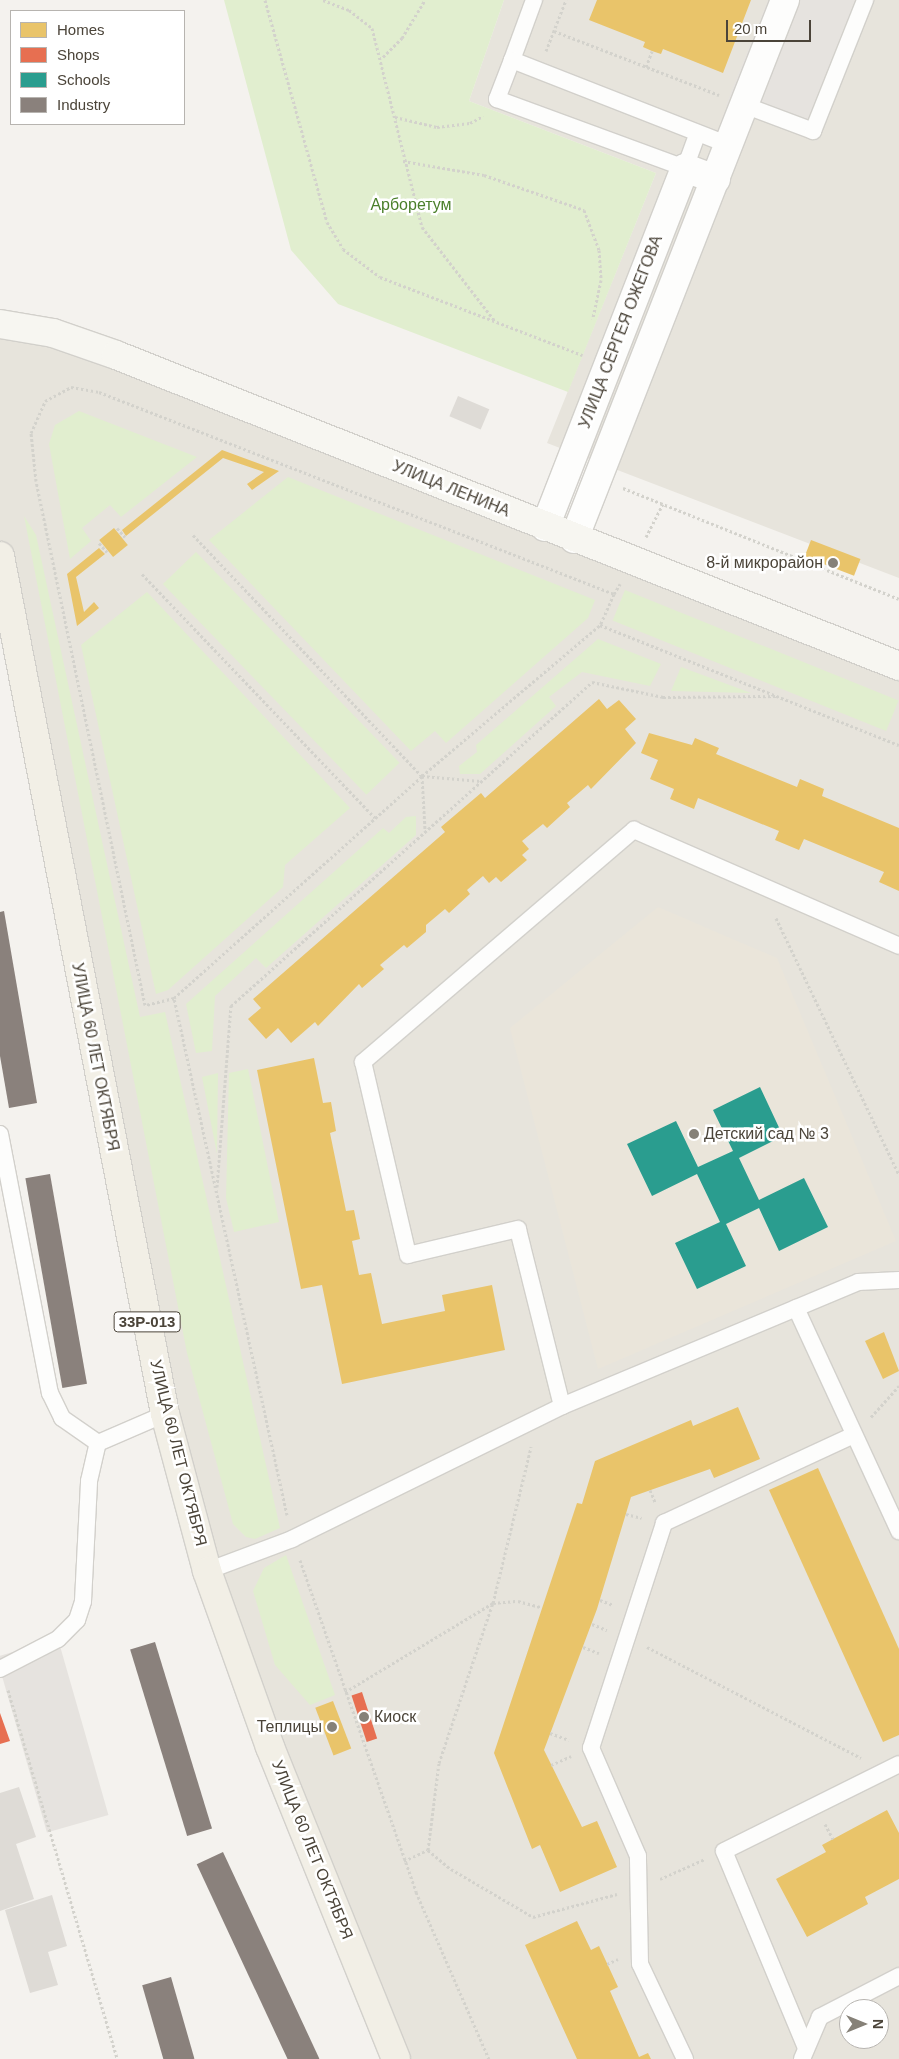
<!DOCTYPE html>
<meta charset="utf-8">
<style>
body{margin:0}
#map{position:relative;width:899px;height:2059px;overflow:hidden;background:#f4f2ee;font-family:Helvetica,sans-serif}
div>[style]{position:absolute}
[style*='--x']{left:calc(var(--x)*1px);top:calc(var(--y)*1px);width:calc(var(--w)*1px);rotate:calc(var(--a)*1deg)}
.residential>*{inset:0;background:#e7e4dc}
.education>*{inset:0;background:#eae5da}
.green>*{inset:0;background:#e1eecf;transform-origin:0 0}
.parking>*{inset:0;background:#e6e3df;transform-origin:0 0}
.homes>*{inset:0;background:#e9c46a;transform-origin:0 0}
.shops>*{inset:0;background:#e76f51;transform-origin:0 0}
.schools>*{inset:0;background:#2a9d8f}
.industry>*{inset:0;background:#8a817c;transform-origin:0 0}
.building>*{inset:0;background:#dedbd6;transform-origin:0 0}
.path>*{height:3px;margin-top:-1.5px;transform-origin:0;background:repeating-linear-gradient(90deg,#d3d2cc 0 2.5px,transparent 0 5px)}
.roads{filter:drop-shadow(1px 0 #d2d0cb) drop-shadow(-1px 0 #d2d0cb) drop-shadow(0 1px #d2d0cb) drop-shadow(0 -1px #d2d0cb)}
.service>*{height:16px;margin:-8px;padding:0 8px;transform-origin:8px;border-radius:8px;background:#fdfdfc}
.minor>*{height:28px;margin:-14px;padding:0 14px;transform-origin:14px;border-radius:14px;background:#fdfdfc}
.secondary>*{height:28px;margin:-14px;padding:0 14px;transform-origin:14px;border-radius:14px;background:#f7f6f1}
.primary>*{height:28px;margin:-14px;padding:0 14px;transform-origin:14px;border-radius:14px;background:#f2efe6}
.dots>*{width:14px;height:14px;translate:-50% -50%;box-sizing:border-box;border:2px solid #fff;border-radius:50%}
span{translate:-50% -50%;white-space:nowrap;text-align:center;line-height:1.15;-webkit-text-stroke:5px #fff;paint-order:stroke}
.shield-label span{padding:1px 4px;background:#fff;border:1px solid;border-radius:4px;-webkit-text-stroke-width:0}
.shield-label{font-size:15px;color:#4b4439;font-weight:700}
.park-label{font-size:16px;color:#4a7f2a}
.street-label{font-size:16px;color:#4b4439}
.poi-label{font-size:16px;color:#4b4439}
.right{translate:-100% -50%;text-align:right}
.left{translate:0 -50%;text-align:left}
.legend{position:absolute;left:10px;top:10px;width:175px;height:115px;box-sizing:border-box;background:#fff;border:1px solid #b7b4b0;margin:0;padding:6px 9px;list-style:none;font-size:15px;color:#4b4439}
.legend li{display:flex;align-items:center;gap:10px;height:25px}
.legend b{width:25px;border:1px solid #b7b4b0}
.north{position:absolute;left:839px;top:1999px;width:50px;height:50px;box-sizing:border-box;background:#fff;border:1px solid #b7b4b0;border-radius:50%;rotate:90deg;font-size:14px;font-weight:700;line-height:20px;text-align:center;color:#4b4439}
.north::after{content:'';display:block;margin:auto;width:18px;height:22px;background:#868178;clip-path:polygon(50% 0,100% 100%,50% 72%,0 100%)}
.scale{position:absolute;left:726px;top:20px;width:85px;height:22px;box-sizing:border-box;border:2px solid #4b4439;border-top:0;padding-left:6px;font-size:15px;line-height:18px;white-space:nowrap;color:#4b4439;-webkit-text-stroke:4px #fff;paint-order:stroke}
</style>
<div id="map">
<div class="residential">
<div style="clip-path:polygon(504px 0,899px 0,899px 578px,547px 443px,656px 173px,469px 101px)"></div>
<div style="clip-path:polygon(evenodd,0 324px,899px 666px,899px 2059px,396px 2059px,207px 1571px,0 556px,0 324px,849px 2009px,879px 2009px,879px 2039px,849px 2039px,849px 2009px)"></div>
</div>
<div class="education">
<div style="clip-path:polygon(658px 907px,777px 958px,896px 1241px,598px 1369px,510px 1028px)"></div>
</div>
<div class="green">
<div style="clip-path:polygon(224px 0,504px 0,469px 101px,656px 173px,568px 392px,338px 304px,291px 250px)"></div>
<div style="clip-path:polygon(79px 411px,197px 457px,121px 517px,110px 505px,82px 528px,91px 541px,70px 559px,49px 444px,55px 425px)"></div>
<div style="clip-path:polygon(288px 477px,595px 600px,588px 618px,446px 743px,435px 731px,411px 751px,209px 540px)"></div>
<div style="clip-path:polygon(24px 516px,36px 535px,140px 1017px,165px 1012px,280px 1528px,255px 1539px,246px 1537px,233px 1524px,187px 1353px)"></div>
<div style="left:196px;top:552px;width:293px;height:46px;rotate:46deg"></div>
<div style="left:625px;top:590px;width:295px;height:33px;rotate:22deg"></div>
<div style="clip-path:polygon(147px 592px,350px 808px,285px 865px,283px 887px,168px 990px,156px 994px,81px 645px)"></div>
<div style="clip-path:polygon(598px 639px,661px 664px,650px 686px,582px 672px,549px 697px,556px 706px,480px 774px,460px 774px,459px 766px,477px 752px,476px 745px)"></div>
<div style="clip-path:polygon(681px 667px,751px 693px,671px 691px)"></div>
<div style="clip-path:polygon(416px 816px,416px 835px,266px 968px,256px 958px,215px 996px,212px 1051px,196px 1053px,186px 1004px,383px 828px,389px 833px,406px 817px)"></div>
<div style="clip-path:polygon(248px 1069px,279px 1222px,234px 1232px,226px 1198px,229px 1073px)"></div>
<div style="clip-path:polygon(218px 1073px,217px 1154px,202px 1077px)"></div>
<div style="clip-path:polygon(286px 1555px,335px 1695px,310px 1705px,275px 1665px,253px 1591px,264px 1568px)"></div>
</div>
<div class="parking">
<div style="clip-path:polygon(768px 0,874px 0,818px 141px,726px 105px)"></div>
<div style="left:58px;top:1639px;width:183px;height:64px;rotate:74deg"></div>
</div>
<div class="homes">
<div style="clip-path:polygon(597px 0,751px 0,723px 73px,663px 49px,661px 54px,652px 51px,643px 47px,645px 42px,589px 20px)"></div>
<div style="clip-path:polygon(222px 450px,279px 471px,252px 490px,247px 484px,264px 472px,223px 458px,126px 536px,122px 530px)"></div>
<div style="left:114px;top:528px;width:22px;height:19px;rotate:51deg"></div>
<div style="left:811px;top:540px;width:53px;height:18px;rotate:21deg"></div>
<div style="clip-path:polygon(99px 548px,105px 554px,76px 577px,84px 612px,94px 602px,99px 608px,77px 626px,67px 574px)"></div>
<div style="clip-path:polygon(599px 699px,607px 709px,619px 700px,636px 719px,625px 729px,636px 743px,591px 789px,588px 785px,567px 803px,570px 807px,547px 828px,543px 824px,522px 841px,529px 849px,522px 855px,527px 860px,501px 882px,496px 877px,489px 883px,483px 876px,467px 890px,470px 894px,449px 913px,445px 909px,426px 925px,426px 932px,407px 948px,404px 945px,380px 965px,384px 969px,362px 988px,359px 984px,318px 1026px,315px 1022px,291px 1043px,278px 1028px,266px 1039px,248px 1019px,261px 1008px,253px 999px,445px 832px,441px 827px,481px 793px,485px 798px)"></div>
<div style="clip-path:polygon(649px 733px,692px 745px,695px 738px,719px 748px,716px 754px,797px 787px,800px 779px,824px 789px,822px 796px,899px 828px,899px 891px,879px 882px,884px 872px,804px 839px,799px 850px,775px 840px,779px 831px,698px 798px,694px 809px,670px 799px,674px 789px,650px 779px,658px 760px,641px 753px)"></div>
<div style="clip-path:polygon(314px 1058px,323px 1103px,331px 1102px,336px 1131px,330px 1133px,346px 1211px,354px 1210px,360px 1239px,352px 1241px,359px 1275px,371px 1273px,382px 1324px,445px 1311px,442px 1295px,492px 1285px,505px 1350px,342px 1384px,322px 1285px,301px 1289px,257px 1070px)"></div>
<div style="clip-path:polygon(884px 1332px,899px 1371px,883px 1379px,865px 1341px)"></div>
<div style="clip-path:polygon(738px 1407px,760px 1459px,714px 1478px,710px 1469px,631px 1497px,597px 1609px,544px 1750px,582px 1827px,597px 1821px,617px 1867px,560px 1892px,540px 1845px,532px 1849px,494px 1753px,577px 1503px,582px 1504px,595px 1461px,691px 1420px,693px 1426px)"></div>
<div style="clip-path:polygon(818px 1468px,899px 1649px,899px 1735px,883px 1742px,769px 1490px)"></div>
<div style="left:333px;top:1701px;width:51px;height:19px;rotate:69deg"></div>
<div style="clip-path:polygon(887px 1810px,899px 1833px,899px 1879px,865px 1897px,868px 1904px,807px 1937px,776px 1879px,826px 1852px,822px 1845px)"></div>
<div style="clip-path:polygon(577px 1921px,591px 1950px,599px 1946px,618px 1987px,610px 1991px,639px 2057px,648px 2053px,651px 2059px,577px 2059px,525px 1945px)"></div>
</div>
<div class="shops">
<div style="left:362px;top:1692px;width:49px;height:11px;rotate:72deg"></div>
<div style="clip-path:polygon(0 1713px,10px 1741px,0 1744px)"></div>
</div>
<div class="schools">
<div style="clip-path:polygon(760px 1087px,783px 1136px,739px 1158px,759px 1200px,804px 1178px,828px 1227px,779px 1251px,759px 1208px,726px 1224px,746px 1266px,697px 1289px,675px 1243px,720px 1222px,697px 1174px,652px 1196px,627px 1144px,676px 1121px,698px 1167px,733px 1151px,713px 1110px)"></div>
</div>
<div class="industry">
<div style="clip-path:polygon(4px 911px,37px 1103px,9px 1108px,0 1056px,0 912px)"></div>
<div style="left:50px;top:1174px;width:213px;height:25px;rotate:80deg"></div>
<div style="left:155px;top:1642px;width:195px;height:26px;rotate:73deg"></div>
<div style="left:223px;top:1852px;width:228px;height:29px;rotate:65deg"></div>
<div style="left:171px;top:1977px;width:85px;height:30px;rotate:74deg"></div>
</div>
<div class="building">
<div style="left:458px;top:396px;width:34px;height:22px;rotate:23deg"></div>
<div style="clip-path:polygon(19px 1787px,36px 1837px,16px 1844px,34px 1899px,0 1911px,0 1793px)"></div>
<div style="clip-path:polygon(52px 1895px,67px 1946px,48px 1952px,58px 1985px,30px 1993px,5px 1910px)"></div>
</div>
<div class="path">
<div style="--x:265;--y:0;--w:230;--a:74.4"></div>
<div style="--x:327;--y:222;--w:31;--a:59"></div>
<div style="--x:343;--y:249;--w:46;--a:37.1"></div>
<div style="--x:380;--y:277;--w:217;--a:21.1"></div>
<div style="--x:323;--y:0;--w:28;--a:21"></div>
<div style="--x:349;--y:10;--w:29;--a:38"></div>
<div style="--x:372;--y:28;--w:205;--a:75.9"></div>
<div style="--x:422;--y:227;--w:119;--a:52.2"></div>
<div style="--x:554;--y:31;--w:177;--a:21.2"></div>
<div style="--x:546;--y:51;--w:55;--a:-68.6"></div>
<div style="--x:383;--y:57;--w:27;--a:-45"></div>
<div style="--x:402;--y:38;--w:44;--a:-58.8"></div>
<div style="--x:646;--y:67;--w:17;--a:-69"></div>
<div style="--x:395;--y:117;--w:43;--a:13.4"></div>
<div style="--x:437;--y:127;--w:33;--a:-7"></div>
<div style="--x:470;--y:123;--w:15;--a:-28"></div>
<div style="--x:403;--y:161;--w:82;--a:9.8"></div>
<div style="--x:484;--y:175;--w:106;--a:19.3"></div>
<div style="--x:584;--y:210;--w:43;--a:69.4"></div>
<div style="--x:599;--y:250;--w:30;--a:86"></div>
<div style="--x:601;--y:280;--w:40;--a:102"></div>
<div style="--x:623;--y:488;--w:297;--a:21.9"></div>
<div style="--x:117;--y:528;--w:12;--a:48"></div>
<div style="--x:193;--y:535;--w:332;--a:46.5"></div>
<div style="--x:422;--y:776;--w:54;--a:86.8"></div>
<div style="--x:646;--y:537;--w:37;--a:-63"></div>
<div style="--x:99;--y:543;--w:12;--a:48"></div>
<div style="--x:142;--y:574;--w:337;--a:46.3"></div>
<div style="--x:614;--y:594;--w:12;--a:-59"></div>
<div style="--x:422;--y:776;--w:59;--a:4.8"></div>
<div style="--x:776;--y:918;--w:285;--a:64.4"></div>
<div style="--x:174;--y:998;--w:30;--a:166"></div>
<div style="--x:145;--y:1005;--w:535;--a:-101.75"></div>
<div style="--x:36;--y:481;--w:48;--a:-95.9"></div>
<div style="--x:31;--y:433;--w:35;--a:-66"></div>
<div style="--x:45;--y:401;--w:30;--a:-28"></div>
<div style="--x:71;--y:387;--w:28;--a:10"></div>
<div style="--x:99;--y:392;--w:553;--a:21.42"></div>
<div style="--x:614;--y:594;--w:34;--a:114"></div>
<div style="--x:217;--y:1187;--w:182;--a:-85.6"></div>
<div style="--x:231;--y:1006;--w:485;--a:-41.9"></div>
<div style="--x:592;--y:682;--w:73;--a:11.9"></div>
<div style="--x:663;--y:697;--w:114;--a:-0.5"></div>
<div style="--x:871;--y:1417;--w:42;--a:-47.9"></div>
<div style="--x:650;--y:1490;--w:13;--a:67"></div>
<div style="--x:626;--y:1514;--w:16;--a:14"></div>
<div style="--x:287;--y:1515;--w:529;--a:-102.33"></div>
<div style="--x:174;--y:998;--w:333;--a:-41.8"></div>
<div style="--x:422;--y:776;--w:233;--a:-40.3"></div>
<div style="--x:600;--y:625;--w:322;--a:21.9"></div>
<div style="--x:300;--y:1560;--w:352;--a:70.7"></div>
<div style="--x:416;--y:1892;--w:182;--a:66.4"></div>
<div style="--x:600;--y:1600;--w:14;--a:21"></div>
<div style="--x:592;--y:1624;--w:16;--a:22"></div>
<div style="--x:583;--y:1647;--w:17;--a:21"></div>
<div style="--x:647;--y:1647;--w:241;--a:27.4"></div>
<div style="--x:8;--y:1690;--w:385;--a:73.5"></div>
<div style="--x:345;--y:1692;--w:173;--a:-31"></div>
<div style="--x:493;--y:1603;--w:25;--a:-5"></div>
<div style="--x:518;--y:1601;--w:24;--a:15"></div>
<div style="--x:550;--y:1733;--w:20;--a:20"></div>
<div style="--x:551;--y:1765;--w:22;--a:-24"></div>
<div style="--x:825;--y:1824;--w:17;--a:62"></div>
<div style="--x:428;--y:1850;--w:88;--a:-82.8"></div>
<div style="--x:439;--y:1763;--w:169;--a:-71.4"></div>
<div style="--x:493;--y:1603;--w:161;--a:-76.3"></div>
<div style="--x:404;--y:1861;--w:26;--a:-25"></div>
<div style="--x:428;--y:1850;--w:30;--a:40"></div>
<div style="--x:451;--y:1869;--w:95;--a:30.3"></div>
<div style="--x:533;--y:1917;--w:87;--a:-15.3"></div>
<div style="--x:660;--y:1879;--w:49;--a:-24"></div>
<div style="--x:607;--y:1964;--w:12;--a:-24"></div>
</div>
<div class="roads">
<div class="service">
<div style="--x:534;--y:0;--w:64;--a:110.1"></div>
<div style="--x:512;--y:60;--w:233;--a:21.4"></div>
<div style="--x:512;--y:60;--w:42;--a:111"></div>
<div style="--x:497;--y:99;--w:200;--a:20.2"></div>
<div style="--x:685;--y:168;--w:37;--a:-70"></div>
<div style="--x:744;--y:105;--w:74;--a:20.6"></div>
<div style="--x:813;--y:131;--w:141;--a:-68.3"></div>
<div style="--x:0;--y:1134;--w:264;--a:79.1"></div>
<div style="--x:50;--y:1393;--w:28;--a:64"></div>
<div style="--x:62;--y:1418;--w:44;--a:34.8"></div>
<div style="--x:98;--y:1443;--w:73;--a:-23.4"></div>
<div style="--x:796;--y:1308;--w:246;--a:65.2"></div>
<div style="--x:562;--y:1406;--w:182;--a:-104"></div>
<div style="--x:518;--y:1229;--w:113;--a:166.7"></div>
<div style="--x:408;--y:1255;--w:198;--a:-103.1"></div>
<div style="--x:363;--y:1062;--w:357;--a:-40.6"></div>
<div style="--x:634;--y:830;--w:289;--a:23.6"></div>
<div style="--x:207;--y:1571;--w:91;--a:-20.6"></div>
<div style="--x:292;--y:1539;--w:301;--a:-26.2"></div>
<div style="--x:562;--y:1406;--w:321;--a:-22.7"></div>
<div style="--x:858;--y:1282;--w:41;--a:-2.8"></div>
<div style="--x:0;--y:1669;--w:65;--a:-27.3"></div>
<div style="--x:58;--y:1639;--w:27;--a:-45"></div>
<div style="--x:77;--y:1620;--w:20;--a:-72"></div>
<div style="--x:83;--y:1601;--w:120;--a:-87.1"></div>
<div style="--x:89;--y:1481;--w:39;--a:-77"></div>
<div style="--x:806;--y:2048;--w:213;--a:-112.6"></div>
<div style="--x:724;--y:1851;--w:195;--a:-26.4"></div>
<div style="--x:685;--y:2059;--w:105;--a:-115.3"></div>
<div style="--x:640;--y:1964;--w:108;--a:-91.1"></div>
<div style="--x:638;--y:1856;--w:118;--a:-113.5"></div>
<div style="--x:591;--y:1748;--w:237;--a:-72"></div>
<div style="--x:664;--y:1523;--w:209;--a:-24.9"></div>
<div style="--x:802;--y:2059;--w:46;--a:-66.8"></div>
<div style="--x:820;--y:2017;--w:89;--a:-27.4"></div>
</div>
<div class="minor">
<div style="--x:545;--y:527;--w:385;--a:-68.7"></div>
<div style="--x:685;--y:168;--w:33;--a:20"></div>
<div style="--x:574;--y:539;--w:579;--a:-68.62"></div>
</div>
<div class="secondary">
<div style="--x:0;--y:324;--w:54;--a:9.6"></div>
<div style="--x:53;--y:333;--w:67;--a:19.2"></div>
<div style="--x:116;--y:355;--w:843;--a:21.66"></div>
</div>
<div class="primary">
<div style="--x:0;--y:556;--w:874;--a:79.11"></div>
<div style="--x:165;--y:1414;--w:163;--a:75"></div>
<div style="--x:207;--y:1571;--w:187;--a:70.3"></div>
<div style="--x:270;--y:1747;--w:336;--a:68"></div>
</div>
</div>
<div class="dots">
<div style="left:833px;top:563px;background:#868178"></div>
<div style="left:694px;top:1134px;background:#868178"></div>
<div style="left:364px;top:1717px;background:#868178"></div>
<div style="left:332px;top:1727px;background:#868178"></div>
</div>
<div class="shield-label">
<span style="left:147px;top:1322px">33Р-013</span>
</div>
<div class="park-label">
<span style="left:411px;top:205px">Арборетум</span>
</div>
<div class="street-label">
<span style="left:621px;top:332px;rotate:-69deg">УЛИЦА СЕРГЕЯ ОЖЕГОВА</span>
<span style="left:451px;top:489px;rotate:22deg">УЛИЦА ЛЕНИНА</span>
<span style="left:95px;top:1057px;rotate:79deg">УЛИЦА 60 ЛЕТ ОКТЯБРЯ</span>
<span style="left:178px;top:1453px;rotate:76deg">УЛИЦА 60 ЛЕТ ОКТЯБРЯ</span>
<span style="left:312px;top:1850px;rotate:68deg">УЛИЦА 60 ЛЕТ ОКТЯБРЯ</span>
</div>
<div class="poi-label">
<span class="right" style="left:823px;top:563px">8-й микрорайон</span>
<span class="left" style="left:704px;top:1134px">Детский сад № 3</span>
<span class="left" style="left:374px;top:1717px">Киоск</span>
<span class="right" style="left:322px;top:1727px">Теплицы</span>
</div>
<ul class="legend">
<li><b style="height:14px;background:#e9c46a"></b>Homes</li>
<li><b style="height:14px;background:#e76f51"></b>Shops</li>
<li><b style="height:14px;background:#2a9d8f"></b>Schools</li>
<li><b style="height:14px;background:#8a817c"></b>Industry</li>
</ul>
<div class="north">N</div>
<div class="scale">20 m</div>
</div>
